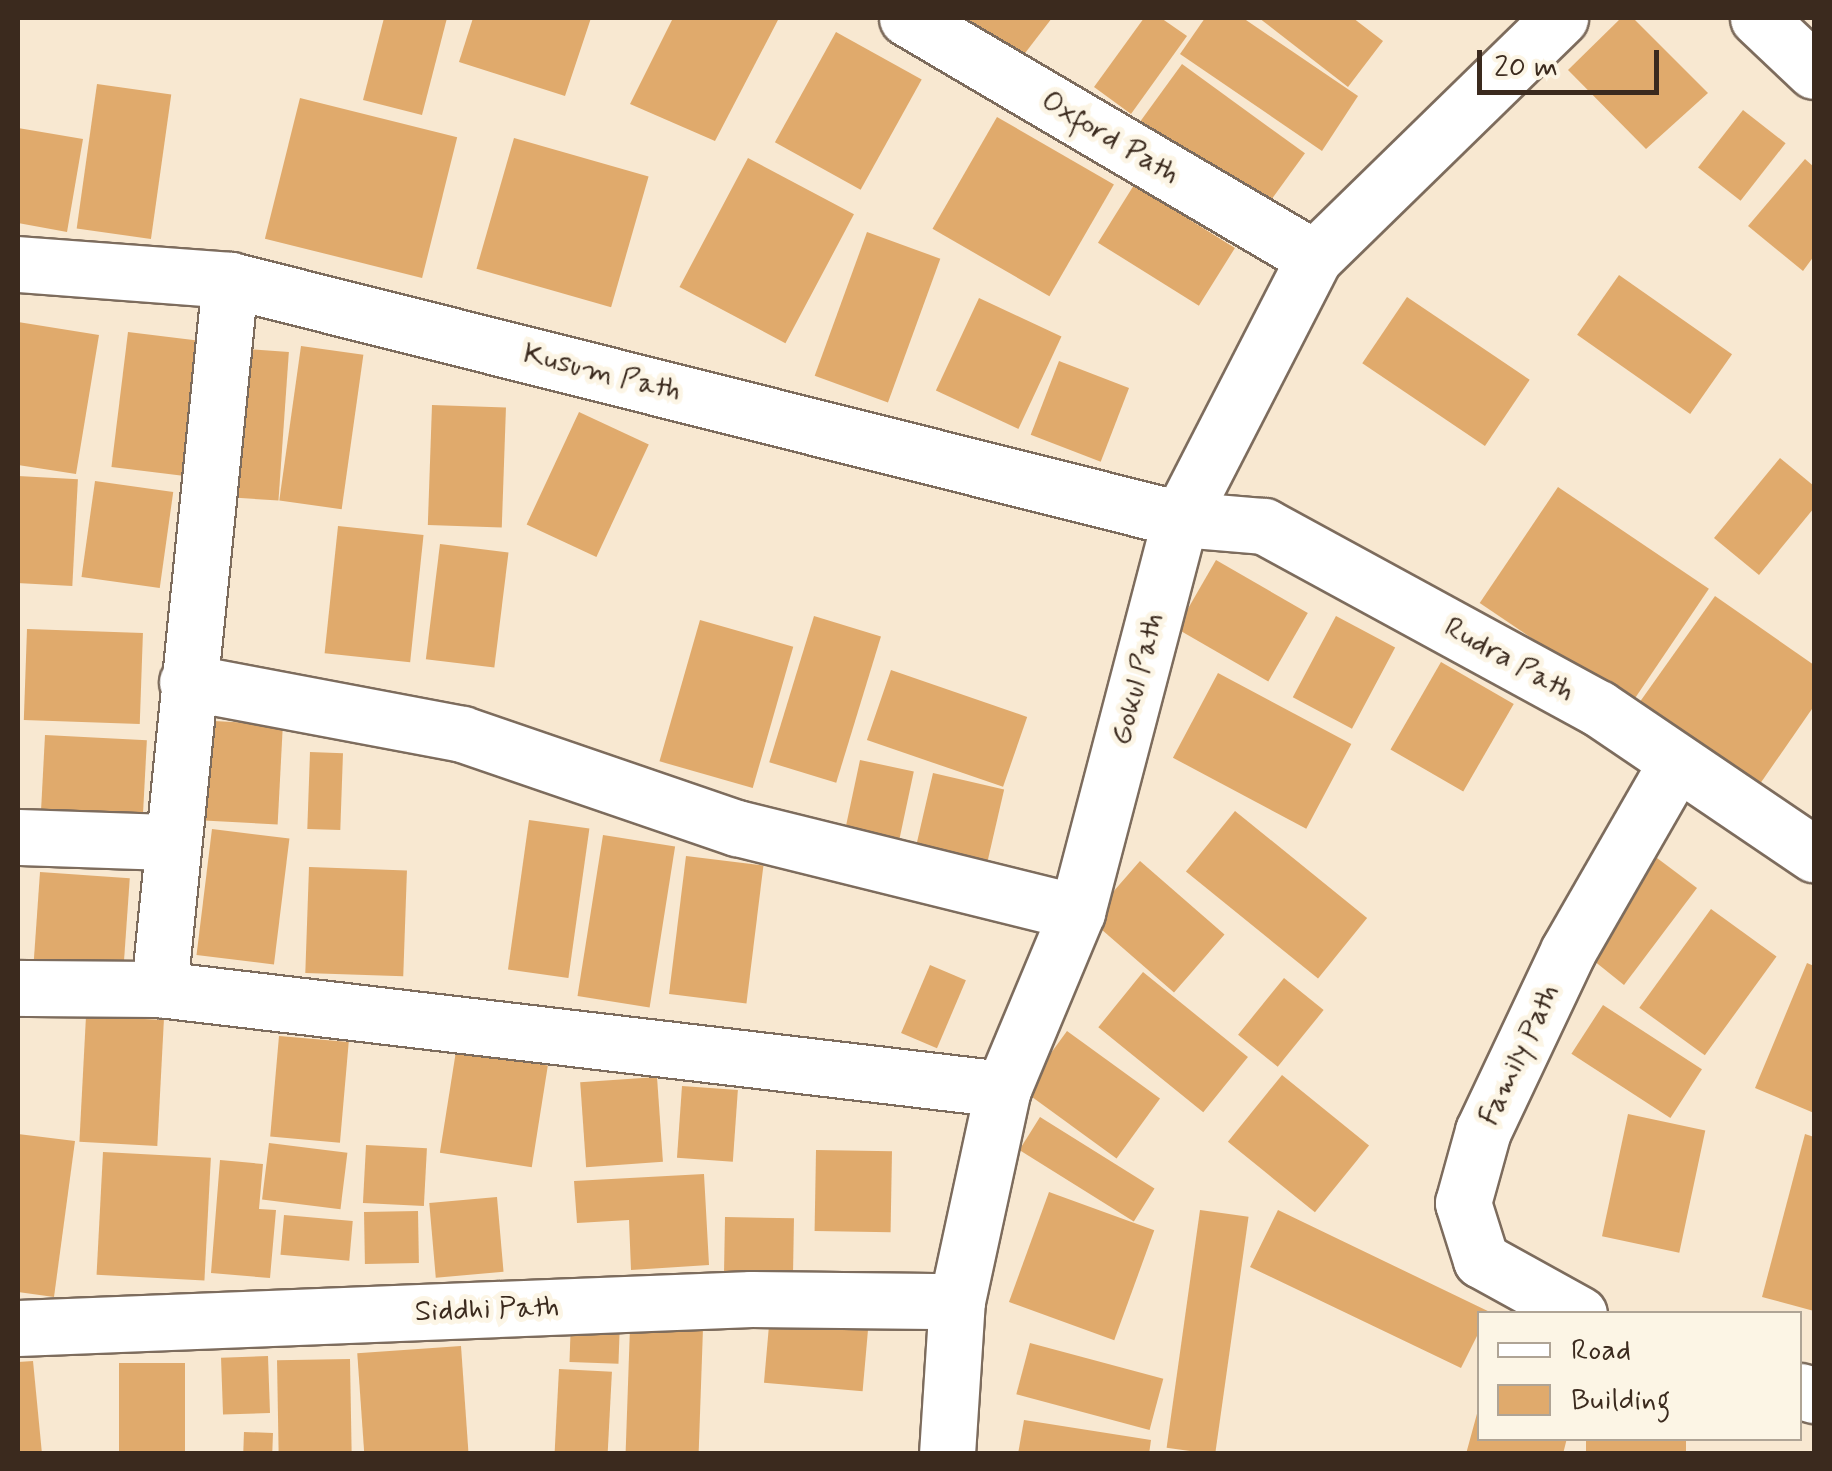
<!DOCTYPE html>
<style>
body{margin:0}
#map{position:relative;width:1832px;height:1471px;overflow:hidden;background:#f8e8d1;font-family:Mynerve,sans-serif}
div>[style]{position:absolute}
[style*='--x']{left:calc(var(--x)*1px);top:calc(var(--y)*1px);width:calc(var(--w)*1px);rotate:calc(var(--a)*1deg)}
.building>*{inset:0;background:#e0aa6c;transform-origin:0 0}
.roads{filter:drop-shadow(2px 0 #7d6c5d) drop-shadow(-2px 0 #7d6c5d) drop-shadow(0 2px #7d6c5d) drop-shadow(0 -2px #7d6c5d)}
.minor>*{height:55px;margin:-27.5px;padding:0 27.5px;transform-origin:27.5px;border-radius:27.5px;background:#fff}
.tertiary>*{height:55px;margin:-27.5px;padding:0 27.5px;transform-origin:27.5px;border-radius:27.5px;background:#fff}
span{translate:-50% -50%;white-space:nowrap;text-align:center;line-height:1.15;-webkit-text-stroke:10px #fcf5e5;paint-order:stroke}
.street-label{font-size:30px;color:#3b2a1e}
.frame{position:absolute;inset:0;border:20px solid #3b2a1e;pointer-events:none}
.legend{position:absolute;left:1477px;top:1311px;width:325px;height:130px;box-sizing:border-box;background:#fcf5e5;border:2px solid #afa495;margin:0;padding:12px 18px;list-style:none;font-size:30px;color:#3b2a1e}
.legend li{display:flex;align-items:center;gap:20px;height:50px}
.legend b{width:50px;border:2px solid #afa495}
.scale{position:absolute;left:1477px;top:50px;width:182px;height:45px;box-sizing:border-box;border:5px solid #3b2a1e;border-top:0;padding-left:12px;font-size:30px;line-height:35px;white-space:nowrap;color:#3b2a1e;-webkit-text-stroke:8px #fcf5e5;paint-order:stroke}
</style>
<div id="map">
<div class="building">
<div style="clip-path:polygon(384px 18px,447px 18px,422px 115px,363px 100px)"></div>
<div style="clip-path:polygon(473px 18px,591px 18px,565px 96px,459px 62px)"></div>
<div style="clip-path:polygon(673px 18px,779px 18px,715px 141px,630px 104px)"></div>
<div style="clip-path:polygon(962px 18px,1052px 18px,1019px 61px)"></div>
<div style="clip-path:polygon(1144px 18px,1161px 18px,1187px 36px,1131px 114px,1094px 87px)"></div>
<div style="clip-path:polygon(1205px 18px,1243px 18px,1358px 96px,1322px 151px,1180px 54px)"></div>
<div style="clip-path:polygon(1259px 18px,1353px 18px,1383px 41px,1348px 87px)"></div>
<div style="clip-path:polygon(1621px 18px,1633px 18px,1708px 93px,1646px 149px,1568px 70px)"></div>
<div style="left:836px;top:32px;width:98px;height:126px;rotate:29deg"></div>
<div style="left:1182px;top:64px;width:152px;height:76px;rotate:36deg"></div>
<div style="left:97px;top:84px;width:75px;height:146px;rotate:8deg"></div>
<div style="left:300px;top:98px;width:162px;height:145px;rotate:14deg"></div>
<div style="left:1743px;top:110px;width:54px;height:73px;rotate:38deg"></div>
<div style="left:997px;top:117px;width:135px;height:129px;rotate:30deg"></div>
<div style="clip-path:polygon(18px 128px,83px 139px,67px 232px,18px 223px)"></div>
<div style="left:514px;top:138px;width:140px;height:136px;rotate:16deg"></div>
<div style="left:748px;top:158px;width:120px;height:146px;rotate:28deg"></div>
<div style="clip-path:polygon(1805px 159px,1814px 167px,1814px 256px,1803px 271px,1748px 226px)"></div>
<div style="left:1134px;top:185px;width:119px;height:68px;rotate:32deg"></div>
<div style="left:867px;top:232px;width:78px;height:153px;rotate:20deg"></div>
<div style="left:1619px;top:275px;width:138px;height:73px;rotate:35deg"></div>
<div style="left:1407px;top:297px;width:148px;height:80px;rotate:34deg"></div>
<div style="left:979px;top:298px;width:91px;height:102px;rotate:25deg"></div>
<div style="clip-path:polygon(18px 322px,99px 335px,76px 474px,18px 465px)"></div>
<div style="left:128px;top:332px;width:78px;height:136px;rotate:7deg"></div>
<div style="left:301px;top:346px;width:63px;height:156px;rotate:8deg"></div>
<div style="left:232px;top:348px;width:57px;height:149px;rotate:4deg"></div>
<div style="left:1059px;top:361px;width:75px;height:79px;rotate:21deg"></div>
<div style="left:432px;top:405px;width:74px;height:120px;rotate:2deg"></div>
<div style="left:579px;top:412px;width:77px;height:124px;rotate:25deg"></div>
<div style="clip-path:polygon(1780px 458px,1814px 486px,1814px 508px,1759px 575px,1714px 538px)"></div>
<div style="left:18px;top:476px;width:60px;height:107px;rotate:3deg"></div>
<div style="left:95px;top:481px;width:79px;height:97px;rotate:8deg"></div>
<div style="left:1558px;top:487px;width:182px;height:140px;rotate:34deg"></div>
<div style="left:338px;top:526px;width:86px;height:128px;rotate:6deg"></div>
<div style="left:440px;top:544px;width:69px;height:116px;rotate:7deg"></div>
<div style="left:1216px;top:560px;width:106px;height:79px;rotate:30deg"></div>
<div style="clip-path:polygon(1715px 596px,1814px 665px,1814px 706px,1746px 804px,1627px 720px)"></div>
<div style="left:814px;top:616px;width:70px;height:153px;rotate:17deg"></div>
<div style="left:1336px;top:616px;width:67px;height:92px;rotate:28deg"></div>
<div style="left:700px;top:620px;width:97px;height:147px;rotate:16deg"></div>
<div style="left:27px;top:629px;width:116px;height:91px;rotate:2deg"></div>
<div style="left:1441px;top:662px;width:84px;height:101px;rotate:30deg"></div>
<div style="left:891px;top:670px;width:144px;height:74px;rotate:19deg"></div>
<div style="left:1218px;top:673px;width:151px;height:96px;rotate:28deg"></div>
<div style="left:195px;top:720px;width:88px;height:100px;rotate:3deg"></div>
<div style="left:45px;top:735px;width:102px;height:74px;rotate:3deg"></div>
<div style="left:310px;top:752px;width:33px;height:77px;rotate:2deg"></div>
<div style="left:860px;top:760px;width:55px;height:69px;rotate:12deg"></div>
<div style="left:933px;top:773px;width:73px;height:77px;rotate:13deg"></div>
<div style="left:1235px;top:811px;width:170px;height:78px;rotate:39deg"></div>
<div style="left:529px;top:820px;width:61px;height:151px;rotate:8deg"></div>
<div style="left:212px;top:829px;width:78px;height:127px;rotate:7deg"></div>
<div style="left:603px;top:835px;width:73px;height:163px;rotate:9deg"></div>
<div style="clip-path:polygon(1633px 840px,1697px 888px,1624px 985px,1578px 948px)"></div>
<div style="left:686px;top:856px;width:78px;height:139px;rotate:7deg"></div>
<div style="left:1140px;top:861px;width:112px;height:77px;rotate:41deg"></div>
<div style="left:309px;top:867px;width:98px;height:106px;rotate:2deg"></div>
<div style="left:40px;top:872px;width:90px;height:105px;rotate:4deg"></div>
<div style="left:1711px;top:909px;width:81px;height:122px;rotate:36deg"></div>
<div style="clip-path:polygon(1807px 963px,1814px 966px,1814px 1113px,1755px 1088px)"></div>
<div style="left:930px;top:965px;width:39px;height:74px;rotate:23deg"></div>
<div style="left:1143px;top:972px;width:135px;height:71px;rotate:39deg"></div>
<div style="left:1284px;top:978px;width:51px;height:73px;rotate:39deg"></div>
<div style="left:1603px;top:1005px;width:118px;height:58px;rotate:33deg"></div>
<div style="left:86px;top:1016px;width:78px;height:126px;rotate:3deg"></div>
<div style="left:1067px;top:1031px;width:115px;height:74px;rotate:36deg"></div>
<div style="left:279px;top:1036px;width:70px;height:101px;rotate:5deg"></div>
<div style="left:456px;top:1051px;width:93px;height:103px;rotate:9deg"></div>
<div style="left:1282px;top:1075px;width:112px;height:86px;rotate:39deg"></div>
<div style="left:657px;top:1077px;width:85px;height:77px;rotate:86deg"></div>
<div style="left:682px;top:1086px;width:56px;height:72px;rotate:4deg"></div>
<div style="left:1628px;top:1114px;width:79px;height:125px;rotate:12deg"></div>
<div style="left:1040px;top:1117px;width:135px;height:39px;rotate:32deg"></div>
<div style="clip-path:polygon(18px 1134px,75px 1141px,54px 1297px,18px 1292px)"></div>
<div style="clip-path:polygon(1805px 1134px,1814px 1137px,1814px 1311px,1762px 1297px)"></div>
<div style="left:269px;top:1143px;width:79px;height:57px;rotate:7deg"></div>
<div style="left:366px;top:1145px;width:61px;height:58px;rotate:3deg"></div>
<div style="left:816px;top:1150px;width:76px;height:81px;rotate:1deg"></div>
<div style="left:103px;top:1152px;width:108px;height:123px;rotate:3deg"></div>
<div style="clip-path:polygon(220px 1160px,263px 1164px,259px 1209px,276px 1210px,270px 1278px,211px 1273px)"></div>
<div style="clip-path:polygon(704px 1174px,709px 1265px,631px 1270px,629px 1220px,577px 1223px,574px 1181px)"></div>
<div style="left:1049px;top:1192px;width:112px;height:117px;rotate:20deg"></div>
<div style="left:497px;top:1197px;width:75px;height:68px;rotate:85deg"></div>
<div style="left:1200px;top:1210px;width:49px;height:240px;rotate:8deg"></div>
<div style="clip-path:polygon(1278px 1210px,1494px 1314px,1480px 1314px,1480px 1330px,1461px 1368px,1250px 1267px)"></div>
<div style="left:418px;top:1211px;width:52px;height:54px;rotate:89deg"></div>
<div style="left:284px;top:1215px;width:69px;height:40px;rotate:5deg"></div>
<div style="left:725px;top:1217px;width:69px;height:57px;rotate:1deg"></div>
<div style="left:770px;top:1314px;width:99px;height:69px;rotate:5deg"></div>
<div style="left:571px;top:1319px;width:49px;height:43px;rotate:2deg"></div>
<div style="left:630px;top:1327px;width:73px;height:127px;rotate:2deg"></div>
<div style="left:1030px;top:1343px;width:138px;height:53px;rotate:15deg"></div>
<div style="left:461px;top:1346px;width:108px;height:104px;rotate:86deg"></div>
<div style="left:268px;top:1356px;width:57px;height:47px;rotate:88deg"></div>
<div style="left:350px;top:1359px;width:95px;height:73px;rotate:89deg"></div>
<div style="clip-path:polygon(33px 1361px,42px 1454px,18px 1454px,18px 1362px)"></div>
<div style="left:119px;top:1363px;width:66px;height:91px"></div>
<div style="left:559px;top:1369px;width:53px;height:85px;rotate:3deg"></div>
<div style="clip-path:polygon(1478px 1410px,1480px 1438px,1567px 1438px,1563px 1454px,1466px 1454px)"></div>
<div style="clip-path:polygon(1024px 1420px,1151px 1440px,1149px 1454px,1018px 1454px)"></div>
<div style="left:244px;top:1432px;width:29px;height:22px;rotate:2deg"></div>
<div style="left:1586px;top:1438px;width:100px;height:16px"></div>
</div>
<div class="roads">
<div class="minor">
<div style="--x:907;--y:18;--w:472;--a:30.5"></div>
<div style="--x:18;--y:264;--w:213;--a:4.3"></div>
<div style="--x:230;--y:280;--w:980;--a:14.12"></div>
<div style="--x:1180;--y:519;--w:84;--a:4.8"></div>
<div style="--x:1264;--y:526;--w:380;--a:28.6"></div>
<div style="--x:1598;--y:708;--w:261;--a:34.1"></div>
<div style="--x:230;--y:280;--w:713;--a:95.72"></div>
<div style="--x:159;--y:989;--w:850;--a:6.76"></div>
<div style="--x:187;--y:682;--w:280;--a:10.7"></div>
<div style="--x:462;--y:734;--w:291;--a:18.9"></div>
<div style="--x:737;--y:828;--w:350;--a:13.9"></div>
<div style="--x:18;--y:837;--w:152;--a:1.9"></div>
<div style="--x:18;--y:988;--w:141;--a:0.4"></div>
<div style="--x:1579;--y:1314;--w:112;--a:-151.1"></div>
<div style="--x:1481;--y:1260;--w:60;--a:-107.5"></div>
<div style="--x:1463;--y:1203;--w:75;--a:-74.5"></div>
<div style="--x:1483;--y:1131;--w:199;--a:-64.7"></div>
<div style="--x:1568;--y:951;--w:217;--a:-60.1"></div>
<div style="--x:18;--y:1328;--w:734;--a:-2.27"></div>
<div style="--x:751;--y:1299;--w:206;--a:0.6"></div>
<div style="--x:1800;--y:1391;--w:15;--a:16"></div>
<div style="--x:947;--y:1454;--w:153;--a:-86.3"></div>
<div style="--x:957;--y:1301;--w:217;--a:-77.8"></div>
<div style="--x:1003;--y:1089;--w:192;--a:-67.3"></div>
<div style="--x:1077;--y:912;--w:406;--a:-75.3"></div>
</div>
<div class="tertiary">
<div style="--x:1758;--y:18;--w:77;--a:43.4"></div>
<div style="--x:1180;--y:519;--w:293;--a:-62.8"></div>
<div style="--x:1314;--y:258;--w:344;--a:-44.3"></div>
</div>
</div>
<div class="street-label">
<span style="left:1110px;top:138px;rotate:31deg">Oxford Path</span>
<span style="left:602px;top:373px;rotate:14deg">Kusum Path</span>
<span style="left:1509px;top:660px;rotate:29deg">Rudra Path</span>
<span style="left:1138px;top:679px;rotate:-75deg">Gokul Path</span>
<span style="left:1520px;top:1055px;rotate:-65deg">Family Path</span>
<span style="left:487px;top:1310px;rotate:-2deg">Siddhi Path</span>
</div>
<div class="frame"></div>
<ul class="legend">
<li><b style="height:12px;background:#fff"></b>Road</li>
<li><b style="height:28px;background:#e0aa6c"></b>Building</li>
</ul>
<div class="scale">20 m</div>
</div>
